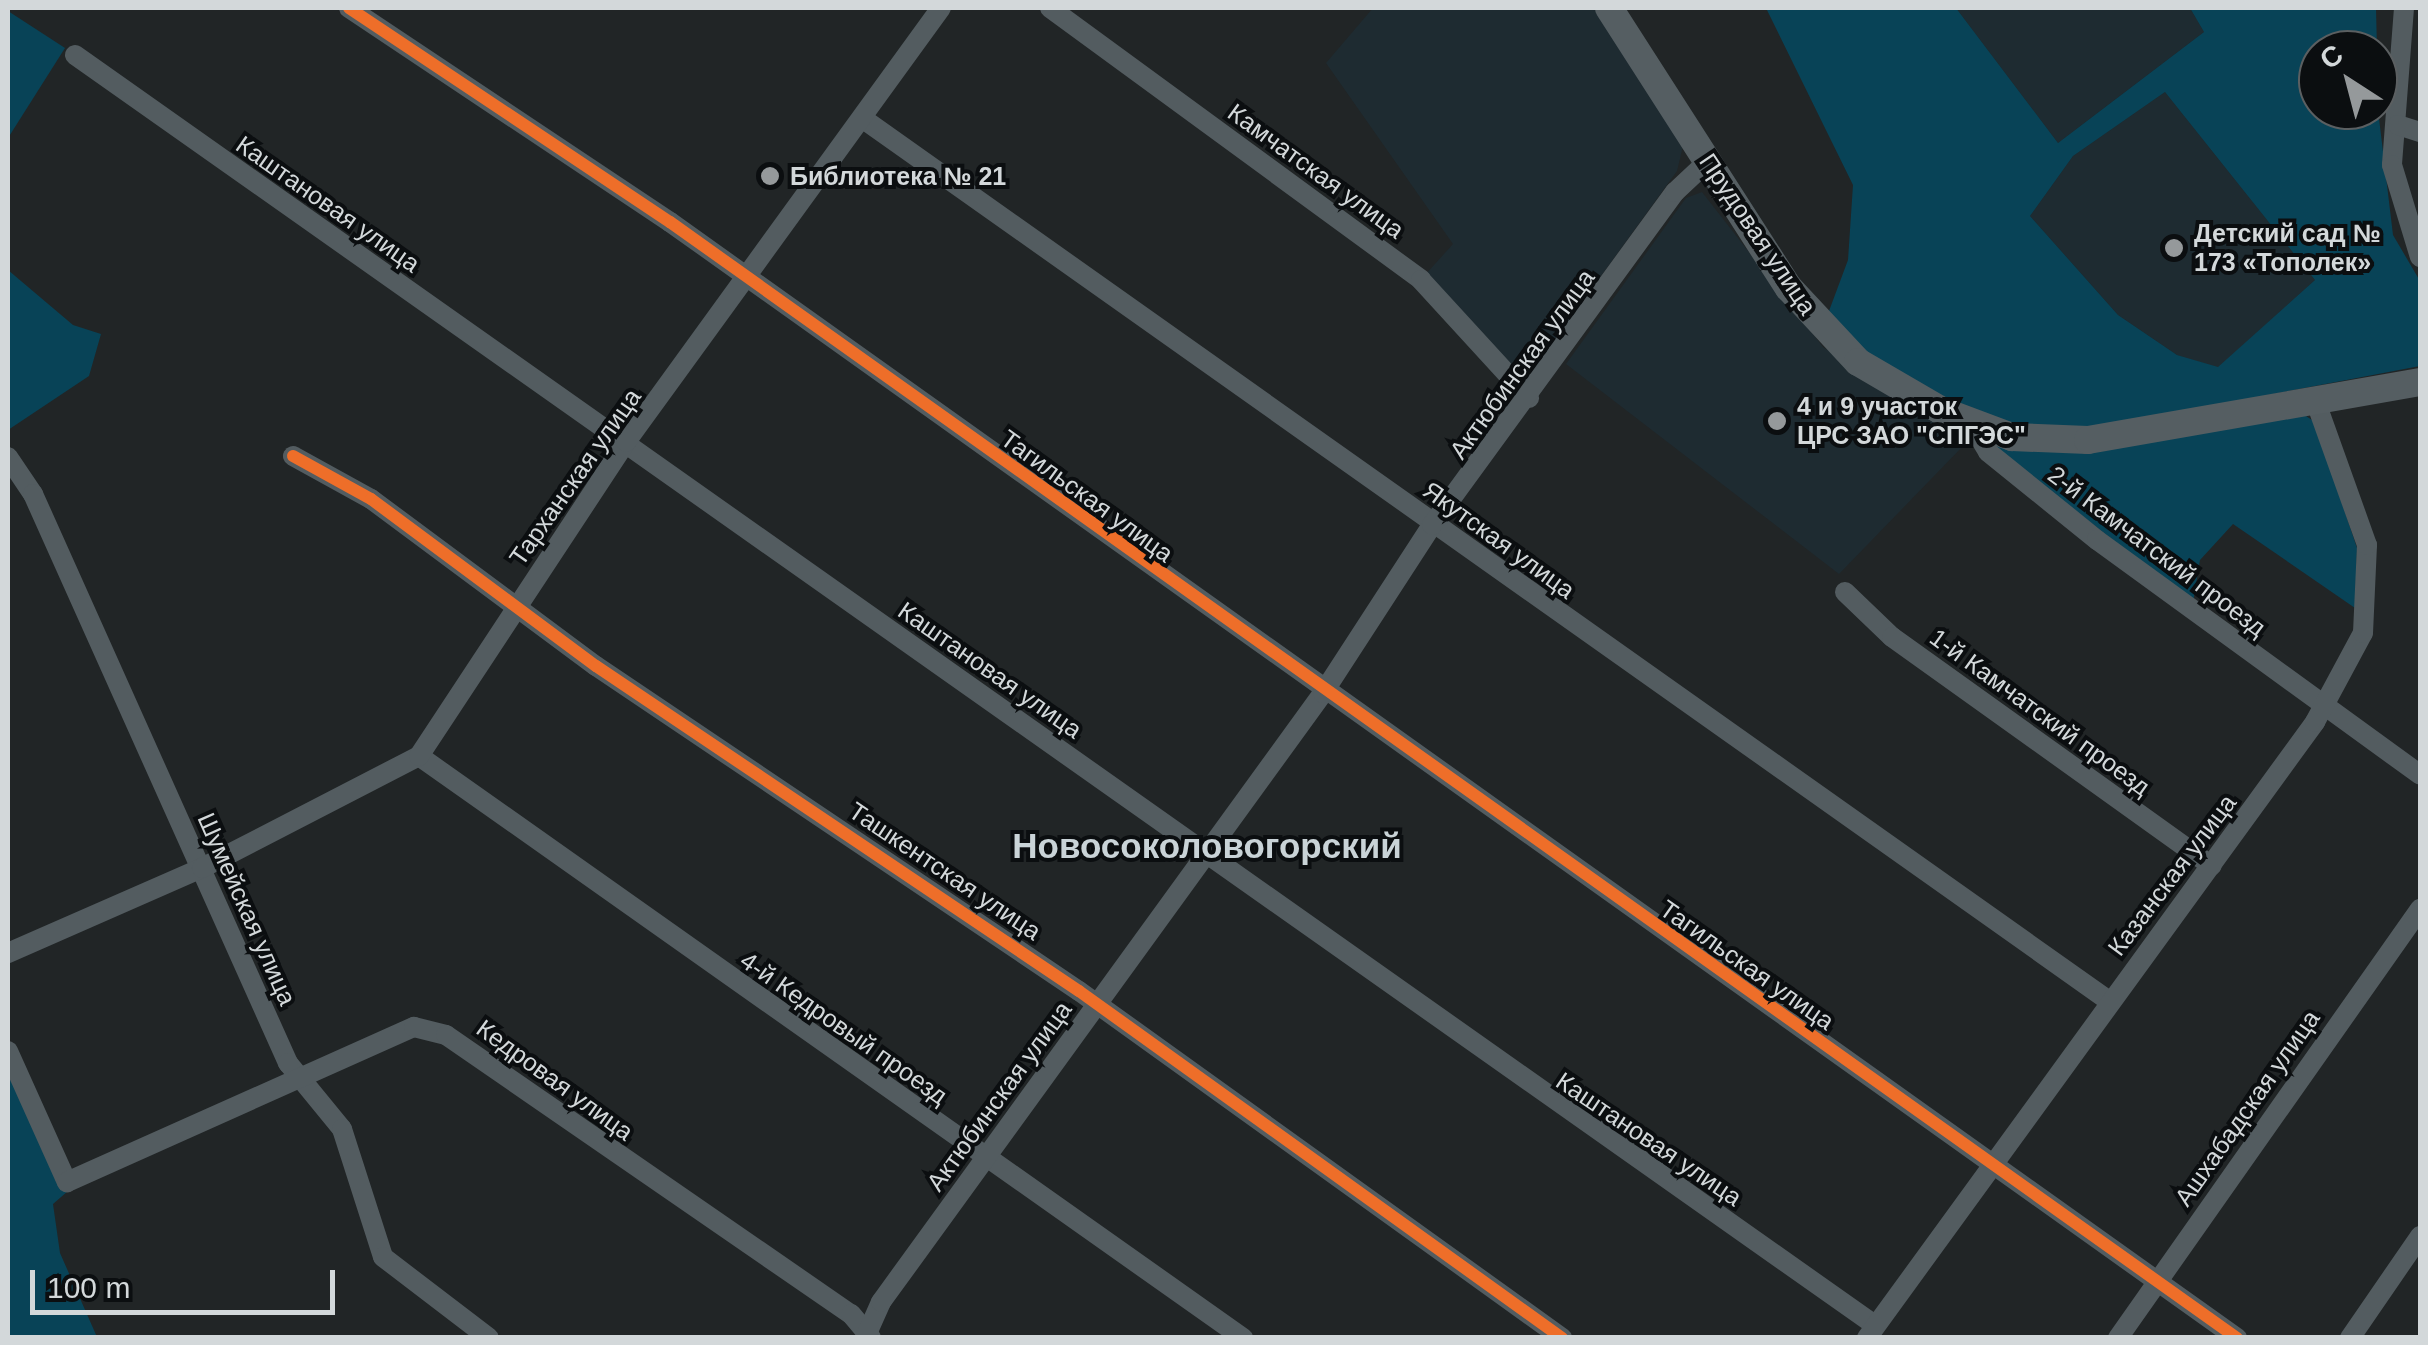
<!DOCTYPE html>
<meta charset="utf-8">
<style>
body{margin:0}
#map{position:relative;width:2428px;height:1345px;overflow:hidden;background:#212526;font-family:Arial,sans-serif}
div>[style]{position:absolute}
[style*='--x']{left:calc(var(--x)*1px);top:calc(var(--y)*1px);width:calc(var(--w)*1px);rotate:calc(var(--a)*1deg)}
.built>*{inset:0;background:#1e2b31}
.green>*{inset:0;background:#084357}
.minor>*{height:20px;margin:-10px;padding:0 10px;transform-origin:10px;border-radius:10px;background:#535c60}
.secondary>*{height:28px;margin:-14px;padding:0 14px;transform-origin:14px;border-radius:14px;background:#555e62}
.cycleway>*{height:12px;margin:-6px;padding:0 6px;transform-origin:6px;border-radius:6px;background:#ee6e29}
.dots>*{width:28px;height:28px;translate:-50% -50%;box-sizing:border-box;border:5px solid #0b0e10;border-radius:50%}
span{translate:-50% -50%;white-space:nowrap;text-align:center;line-height:1.15;-webkit-text-stroke:8px #0b0e10;paint-order:stroke}
.street-label{font-size:25px;color:#d3d8da}
.poi-label{font-size:25px;color:#d3d8da;font-weight:700}
.left{translate:0 -50%;text-align:left}
.district-label{font-size:35px;color:#c9d3d7;font-weight:700}
.frame{position:absolute;inset:0;border:10px solid #d3d8da;pointer-events:none}
.north{position:absolute;left:2298px;top:30px;width:100px;height:100px;box-sizing:border-box;background:#0b0e10;border:2px solid #5b5f61;border-radius:50%;rotate:324deg;font-size:28px;font-weight:700;line-height:40px;text-align:center;color:#d3d8da}
.north::after{content:'';display:block;margin:auto;width:35px;height:45px;background:#95999b;clip-path:polygon(50% 0,100% 100%,50% 72%,0 100%)}
.scale{position:absolute;left:30px;top:1270px;width:305px;height:45px;box-sizing:border-box;border:5px solid #d3d8da;border-top:0;padding-left:12px;font-size:30px;line-height:35px;white-space:nowrap;color:#d3d8da;-webkit-text-stroke:8px #0b0e10;paint-order:stroke}
</style>
<div id="map">
<div class="built">
<div style="clip-path:polygon(1373px 8px,1598px 8px,1683px 146px,1677px 171px,1533px 370px,1518px 376px,1425px 275px,1453px 244px,1326px 63px)"></div>
<div style="clip-path:polygon(1956px 8px,2190px 8px,2204px 32px,2058px 143px)"></div>
<div style="clip-path:polygon(2165px 92px,2315px 280px,2218px 368px,2177px 355px,2118px 315px,2030px 216px,2073px 156px)"></div>
<div style="clip-path:polygon(1702px 192px,1823px 347px,1966px 443px,1839px 574px,1566px 364px,1686px 198px)"></div>
</div>
<div class="green">
<div style="clip-path:polygon(evenodd,1766px 8px,1956px 8px,2058px 143px,2204px 32px,2190px 8px,2376px 8px,2377px 50px,2318px 50px,2318px 110px,2378px 110px,2393px 235px,2420px 281px,2420px 366px,2080px 431px,2009px 426px,1916px 391px,1826px 319px,1848px 260px,1853px 185px,1766px 8px,2165px 92px,2315px 280px,2218px 367px,2177px 355px,2118px 315px,2030px 216px,2073px 156px,2165px 92px)"></div>
<div style="clip-path:polygon(8px 11px,65px 48px,8px 138px)"></div>
<div style="clip-path:polygon(8px 270px,73px 325px,101px 334px,89px 376px,8px 430px)"></div>
<div style="clip-path:polygon(2300px 412px,2315px 422px,2357px 548px,2355px 608px,2233px 524px,2200px 560px,2193px 603px,1987px 441px,2084px 451px)"></div>
<div style="clip-path:polygon(8px 1065px,68px 1191px,53px 1204px,60px 1253px,97px 1337px,8px 1336px)"></div>
</div>
<div class="minor">
<div style="--x:349;--y:8;--w:386;--a:33.7"></div>
<div style="--x:670;--y:222;--w:1924;--a:35.46"></div>
<div style="--x:1050;--y:8;--w:460;--a:36.2"></div>
<div style="--x:1421;--y:280;--w:160;--a:47.5"></div>
<div style="--x:2404;--y:8;--w:157;--a:94.4"></div>
<div style="--x:2392;--y:165;--w:96;--a:73.1"></div>
<div style="--x:75;--y:55;--w:2203;--a:35.21"></div>
<div style="--x:862;--y:118;--w:1528;--a:35.3"></div>
<div style="--x:2398;--y:125;--w:23;--a:18"></div>
<div style="--x:1972;--y:425;--w:31;--a:59"></div>
<div style="--x:1988;--y:452;--w:140;--a:38.9"></div>
<div style="--x:2097;--y:540;--w:399;--a:36"></div>
<div style="--x:293;--y:456;--w:89;--a:28.9"></div>
<div style="--x:371;--y:499;--w:280;--a:36.6"></div>
<div style="--x:596;--y:666;--w:582;--a:33.94"></div>
<div style="--x:1079;--y:991;--w:595;--a:35.69"></div>
<div style="--x:8;--y:457;--w:45;--a:56"></div>
<div style="--x:33;--y:494;--w:624;--a:65.86"></div>
<div style="--x:288;--y:1063;--w:85;--a:50.7"></div>
<div style="--x:342;--y:1129;--w:134;--a:72.2"></div>
<div style="--x:383;--y:1257;--w:133;--a:37.4"></div>
<div style="--x:1845;--y:592;--w:65;--a:43.8"></div>
<div style="--x:1892;--y:637;--w:393;--a:35.6"></div>
<div style="--x:419;--y:756;--w:1009;--a:35.23"></div>
<div style="--x:8;--y:953;--w:212;--a:-23.7"></div>
<div style="--x:202;--y:868;--w:244;--a:-27.3"></div>
<div style="--x:419;--y:756;--w:376;--a:-56.6"></div>
<div style="--x:626;--y:442;--w:536;--a:-54.03"></div>
<div style="--x:8;--y:1051;--w:144;--a:65.8"></div>
<div style="--x:67;--y:1182;--w:380;--a:-24.1"></div>
<div style="--x:414;--y:1027;--w:33;--a:14"></div>
<div style="--x:446;--y:1035;--w:492;--a:34.6"></div>
<div style="--x:851;--y:1314;--w:31;--a:50"></div>
<div style="--x:865;--y:1338;--w:39;--a:-66"></div>
<div style="--x:881;--y:1302;--w:752;--a:-54.03"></div>
<div style="--x:1323;--y:693;--w:200;--a:-57"></div>
<div style="--x:1432;--y:525;--w:412;--a:-53.9"></div>
<div style="--x:1675;--y:192;--w:45;--a:-43.2"></div>
<div style="--x:1867;--y:1338;--w:762;--a:-53.97"></div>
<div style="--x:2315;--y:722;--w:101;--a:-61.7"></div>
<div style="--x:2363;--y:633;--w:88;--a:-87.4"></div>
<div style="--x:2367;--y:545;--w:157;--a:-109.7"></div>
<div style="--x:2118;--y:1338;--w:525;--a:-54.86"></div>
<div style="--x:2350;--y:1338;--w:124;--a:-55.5"></div>
</div>
<div class="secondary">
<div style="--x:1609;--y:8;--w:333;--a:57.3"></div>
<div style="--x:1789;--y:288;--w:101;--a:47"></div>
<div style="--x:1858;--y:362;--w:95;--a:30.3"></div>
<div style="--x:1940;--y:410;--w:77;--a:20.6"></div>
<div style="--x:2012;--y:437;--w:76;--a:2.3"></div>
<div style="--x:2088;--y:440;--w:337;--a:-9.9"></div>
</div>
<div class="cycleway">
<div style="--x:349;--y:8;--w:386;--a:33.7"></div>
<div style="--x:670;--y:222;--w:1924;--a:35.46"></div>
<div style="--x:293;--y:456;--w:89;--a:28.9"></div>
<div style="--x:371;--y:499;--w:280;--a:36.6"></div>
<div style="--x:596;--y:666;--w:582;--a:33.94"></div>
<div style="--x:1079;--y:991;--w:595;--a:35.69"></div>
</div>
<div class="dots">
<div style="left:770px;top:176px;background:#95999b"></div>
<div style="left:2174px;top:248px;background:#95999b"></div>
<div style="left:1777px;top:421px;background:#95999b"></div>
</div>
<div class="street-label">
<span style="left:1316px;top:171px;rotate:36deg">Камчатская улица</span>
<span style="left:328px;top:204px;rotate:35deg">Каштановая улица</span>
<span style="left:1758px;top:234px;rotate:56deg">Прудовая улица</span>
<span style="left:1522px;top:364px;rotate:-54deg">Актюбинская улица</span>
<span style="left:575px;top:477px;rotate:-55deg">Тарханская улица</span>
<span style="left:1087px;top:496px;rotate:36deg">Тагильская улица</span>
<span style="left:1499px;top:540px;rotate:36deg">Якутская улица</span>
<span style="left:2157px;top:551px;rotate:37deg">2-й Камчатский проезд</span>
<span style="left:990px;top:670px;rotate:35deg">Каштановая улица</span>
<span style="left:2040px;top:712px;rotate:36deg">1-й Камчатский проезд</span>
<span style="left:945px;top:871px;rotate:34deg">Ташкентская улица</span>
<span style="left:2172px;top:875px;rotate:-53deg">Казанская улица</span>
<span style="left:247px;top:909px;rotate:66deg">Шумейская улица</span>
<span style="left:1747px;top:965px;rotate:35deg">Тагильская улица</span>
<span style="left:844px;top:1028px;rotate:35deg">4-й Кедровый проезд</span>
<span style="left:555px;top:1080px;rotate:36deg">Кедровая улица</span>
<span style="left:999px;top:1096px;rotate:-54deg">Актюбинская улица</span>
<span style="left:2247px;top:1108px;rotate:-55deg">Ашхабадская улица</span>
<span style="left:1649px;top:1139px;rotate:34deg">Каштановая улица</span>
</div>
<div class="poi-label">
<span class="left" style="left:790px;top:176px">Библиотека № 21</span>
<span class="left" style="left:2194px;top:248px">Детский сад №<br>173 «Тополек»</span>
<span class="left" style="left:1797px;top:421px">4 и 9 участок<br>ЦРС ЗАО "СПГЭС"</span>
</div>
<div class="district-label">
<span style="left:1207px;top:846px">Новосоколовогорский</span>
</div>
<div class="frame"></div>
<div class="north">С</div>
<div class="scale">100 m</div>
</div>
